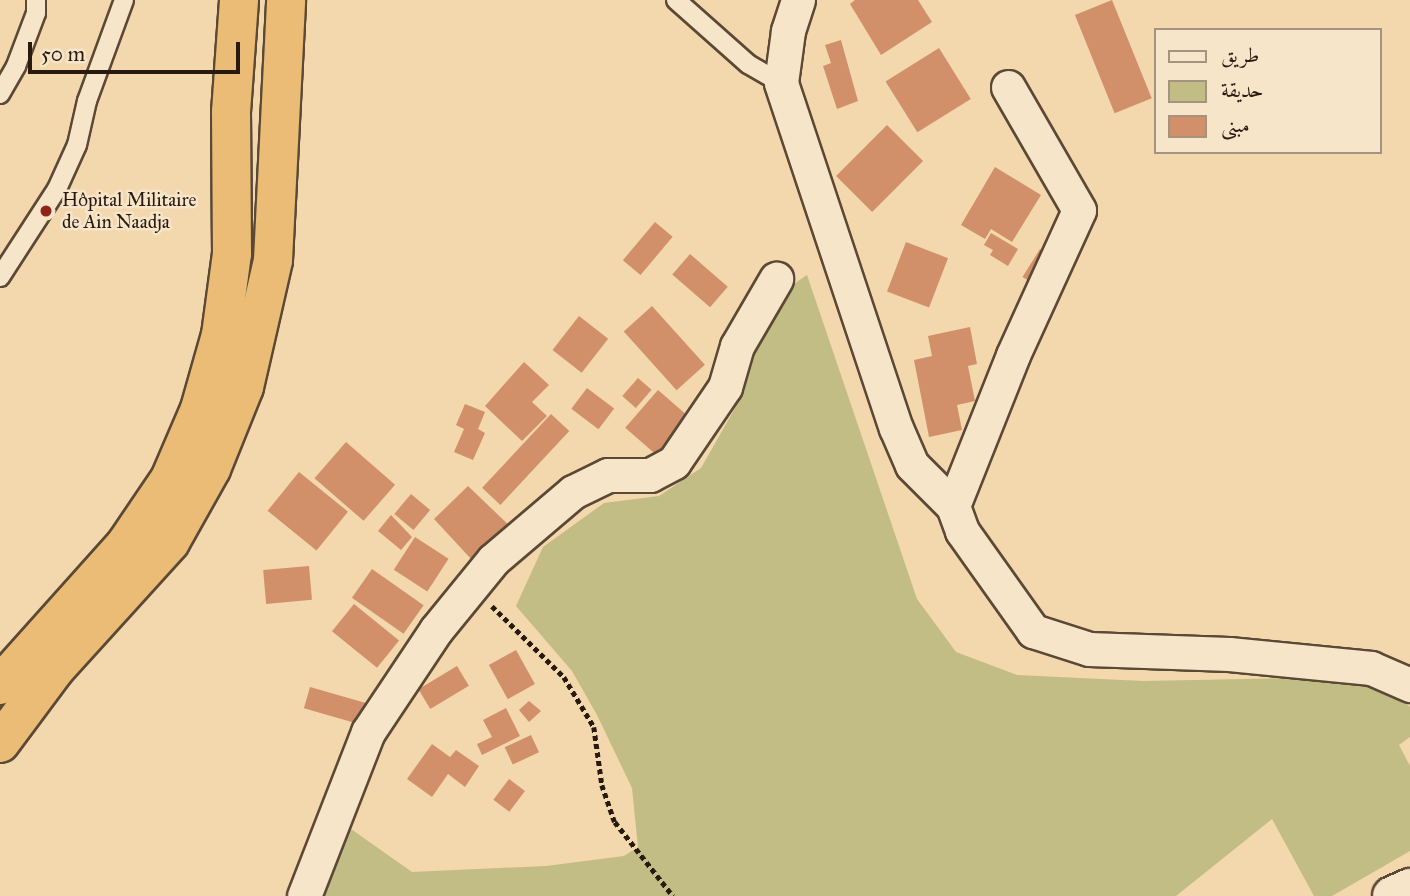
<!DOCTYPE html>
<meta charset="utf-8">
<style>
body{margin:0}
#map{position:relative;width:1410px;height:896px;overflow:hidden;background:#f3d7ad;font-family:"IM FELL Great Primer",Amiri,serif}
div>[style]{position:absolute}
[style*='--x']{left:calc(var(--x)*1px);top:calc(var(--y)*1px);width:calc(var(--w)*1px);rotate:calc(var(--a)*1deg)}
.green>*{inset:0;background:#c2bc85}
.building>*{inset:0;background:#d19069;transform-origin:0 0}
.path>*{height:4.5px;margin-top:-2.25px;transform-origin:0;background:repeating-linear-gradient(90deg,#281a0f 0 5px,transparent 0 8.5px)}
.roads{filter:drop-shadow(2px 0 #5b4936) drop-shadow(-2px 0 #5b4936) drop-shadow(0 2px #5b4936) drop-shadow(0 -2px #5b4936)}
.service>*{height:18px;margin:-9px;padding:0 9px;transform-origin:9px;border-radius:9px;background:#f7e5ca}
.minor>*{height:33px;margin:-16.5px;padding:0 16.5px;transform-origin:16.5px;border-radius:16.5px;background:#f7e5ca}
.secondary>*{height:38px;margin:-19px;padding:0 19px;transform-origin:19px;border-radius:19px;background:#f7e5ca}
.trunk>*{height:38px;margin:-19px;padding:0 19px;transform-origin:19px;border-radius:19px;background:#eabc76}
.dots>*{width:19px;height:19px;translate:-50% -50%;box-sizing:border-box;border:4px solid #f7e5ca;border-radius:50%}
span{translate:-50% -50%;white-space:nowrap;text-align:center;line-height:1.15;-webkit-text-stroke:5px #f7e5ca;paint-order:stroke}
.poi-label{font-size:19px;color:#281a0f}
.left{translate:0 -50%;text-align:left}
.legend{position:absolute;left:1154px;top:28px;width:228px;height:126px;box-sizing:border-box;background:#f7e5ca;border:2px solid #a4947f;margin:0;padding:9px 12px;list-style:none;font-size:21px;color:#281a0f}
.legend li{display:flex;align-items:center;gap:14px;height:35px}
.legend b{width:35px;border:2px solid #a4947f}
.scale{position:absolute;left:28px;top:42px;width:212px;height:32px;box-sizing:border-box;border:4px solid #281a0f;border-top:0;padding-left:9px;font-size:21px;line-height:24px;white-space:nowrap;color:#281a0f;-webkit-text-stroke:5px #f7e5ca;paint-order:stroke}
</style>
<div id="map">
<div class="green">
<div style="clip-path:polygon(807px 275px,917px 599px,956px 652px,1017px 675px,1143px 681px,1351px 677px,1396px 693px,1410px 707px,1410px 737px,1399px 745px,1410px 766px,1410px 851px,1332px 896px,1314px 896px,1272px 819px,1176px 896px,314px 896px,341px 822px,412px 872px,546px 866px,624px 856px,638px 847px,632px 788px,597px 715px,572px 671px,516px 606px,543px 547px,604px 503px,659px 496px,701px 468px,738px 403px,775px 297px)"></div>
</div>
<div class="building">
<div style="clip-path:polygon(855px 0,918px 0,932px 22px,881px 55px,850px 4px)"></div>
<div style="left:1112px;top:0;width:106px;height:40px;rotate:68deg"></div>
<div style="clip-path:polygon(841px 40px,858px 101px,837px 109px,823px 66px,831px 63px,825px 45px)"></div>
<div style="left:939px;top:48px;width:60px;height:63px;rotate:58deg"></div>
<div style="left:887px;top:125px;width:51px;height:72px;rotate:45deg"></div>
<div style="clip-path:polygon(995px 167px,1041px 195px,1012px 242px,991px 229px,985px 239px,961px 225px)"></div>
<div style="left:655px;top:222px;width:23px;height:50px;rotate:40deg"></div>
<div style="clip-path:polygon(991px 233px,1018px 249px,1008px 266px,990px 255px,993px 250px,984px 245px)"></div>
<div style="left:906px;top:242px;width:45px;height:53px;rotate:21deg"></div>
<div style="left:1040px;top:249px;width:15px;height:33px;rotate:32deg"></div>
<div style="left:690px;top:254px;width:50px;height:27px;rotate:41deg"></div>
<div style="left:652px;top:306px;width:79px;height:38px;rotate:48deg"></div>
<div style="left:579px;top:316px;width:37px;height:43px;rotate:38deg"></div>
<div style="clip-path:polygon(970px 327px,977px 364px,968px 366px,975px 401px,957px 405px,962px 430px,929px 437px,914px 360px,932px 356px,928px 336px)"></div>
<div style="clip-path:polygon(524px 362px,549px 385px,532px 402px,547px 416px,522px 441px,485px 406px)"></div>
<div style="left:638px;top:378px;width:18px;height:24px;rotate:41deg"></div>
<div style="left:587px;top:388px;width:34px;height:26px;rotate:37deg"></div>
<div style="left:658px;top:390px;width:48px;height:50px;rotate:41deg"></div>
<div style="clip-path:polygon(465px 404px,485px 412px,478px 429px,485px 433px,473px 460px,454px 452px,464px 429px,456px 425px)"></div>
<div style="left:551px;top:414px;width:25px;height:101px;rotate:43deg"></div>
<div style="left:346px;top:442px;width:65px;height:48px;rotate:41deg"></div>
<div style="left:299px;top:472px;width:63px;height:50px;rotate:39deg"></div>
<div style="clip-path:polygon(468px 486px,514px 530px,473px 561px,434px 519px)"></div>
<div style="left:411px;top:494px;width:25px;height:26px;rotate:40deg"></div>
<div style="clip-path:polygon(391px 515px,412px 537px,401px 550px,378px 531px)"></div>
<div style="left:415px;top:537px;width:40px;height:39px;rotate:33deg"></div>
<div style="left:309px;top:566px;width:34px;height:46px;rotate:85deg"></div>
<div style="left:372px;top:569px;width:63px;height:35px;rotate:35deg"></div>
<div style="left:354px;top:604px;width:58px;height:35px;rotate:39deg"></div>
<div style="left:516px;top:650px;width:39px;height:31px;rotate:61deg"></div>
<div style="left:457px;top:666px;width:23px;height:45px;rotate:59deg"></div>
<div style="left:310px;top:687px;width:68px;height:22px;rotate:16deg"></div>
<div style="clip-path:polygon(529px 701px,541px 711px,529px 722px,519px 710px)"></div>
<div style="clip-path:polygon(506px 708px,520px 736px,482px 755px,477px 744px,492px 737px,483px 720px)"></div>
<div style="left:531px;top:735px;width:19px;height:29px;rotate:65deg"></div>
<div style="clip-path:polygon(432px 744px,450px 757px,456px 750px,479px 766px,465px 787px,448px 774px,432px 797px,407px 779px)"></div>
<div style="left:509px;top:779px;width:20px;height:26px;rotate:37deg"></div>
</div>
<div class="path">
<div style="--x:492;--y:606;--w:101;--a:44.6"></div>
<div style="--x:564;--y:677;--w:58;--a:59"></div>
<div style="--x:594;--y:727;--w:59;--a:82.1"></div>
<div style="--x:602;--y:785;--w:39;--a:71"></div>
<div style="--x:615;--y:822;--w:94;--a:51.9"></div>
</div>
<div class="roads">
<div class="service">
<div style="--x:676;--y:0;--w:96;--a:41.6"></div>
<div style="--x:748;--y:64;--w:38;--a:30"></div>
<div style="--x:0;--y:94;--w:32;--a:-60"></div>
<div style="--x:16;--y:66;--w:57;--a:-69.3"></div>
<div style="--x:36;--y:13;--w:13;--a:-90"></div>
<div style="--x:0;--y:277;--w:105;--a:-57.1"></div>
<div style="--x:57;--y:189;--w:48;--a:-65.6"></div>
<div style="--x:77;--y:145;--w:45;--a:-77.2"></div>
<div style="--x:87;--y:101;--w:108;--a:-69.9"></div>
</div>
<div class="minor">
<div style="--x:798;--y:0;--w:33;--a:108"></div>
<div style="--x:788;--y:31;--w:52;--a:97.7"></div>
<div style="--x:781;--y:83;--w:364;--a:71.6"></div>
<div style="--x:896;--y:428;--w:40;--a:66.6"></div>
<div style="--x:912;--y:465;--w:58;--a:45"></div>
<div style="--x:953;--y:506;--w:27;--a:70"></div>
<div style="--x:962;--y:531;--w:123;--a:54.6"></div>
<div style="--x:1033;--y:631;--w:59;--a:17.8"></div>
<div style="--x:1089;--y:649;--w:140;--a:2"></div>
<div style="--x:1229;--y:654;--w:143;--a:5.6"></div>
<div style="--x:1371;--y:668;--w:43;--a:23.6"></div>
<div style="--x:953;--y:506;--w:162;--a:-68.3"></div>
<div style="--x:1013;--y:355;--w:159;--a:-65.5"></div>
<div style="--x:1079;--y:210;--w:142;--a:-120"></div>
<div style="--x:304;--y:896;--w:176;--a:-68.7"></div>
<div style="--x:368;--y:732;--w:123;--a:-56.3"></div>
<div style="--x:436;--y:630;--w:90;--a:-50.8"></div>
<div style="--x:493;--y:560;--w:105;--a:-40.4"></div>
<div style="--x:573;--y:492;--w:39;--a:-26"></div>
<div style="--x:608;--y:475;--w:42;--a:0"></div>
<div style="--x:650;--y:475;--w:27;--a:-28"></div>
<div style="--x:674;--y:462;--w:91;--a:-55.8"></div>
<div style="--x:725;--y:387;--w:43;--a:-73.7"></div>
<div style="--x:737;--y:346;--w:78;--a:-59.8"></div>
</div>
<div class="secondary">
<div style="--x:1392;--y:896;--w:20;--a:-24"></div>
</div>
<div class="trunk">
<div style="--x:0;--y:685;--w:189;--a:-48.2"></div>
<div style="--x:126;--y:544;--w:78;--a:-55.9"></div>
<div style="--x:170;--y:479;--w:76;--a:-66.8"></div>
<div style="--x:200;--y:409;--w:77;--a:-74.2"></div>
<div style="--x:221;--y:335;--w:82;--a:-82.3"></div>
<div style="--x:232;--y:254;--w:142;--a:-90.4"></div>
<div style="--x:231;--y:112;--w:112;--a:-85.9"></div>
<div style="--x:0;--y:743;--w:92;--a:-53.4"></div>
<div style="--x:55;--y:669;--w:171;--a:-47.8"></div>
<div style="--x:170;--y:542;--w:84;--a:-60.7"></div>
<div style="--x:211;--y:469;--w:88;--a:-68.1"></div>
<div style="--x:244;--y:387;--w:130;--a:-77.1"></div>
<div style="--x:273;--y:260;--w:260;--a:-87.1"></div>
</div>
</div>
<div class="dots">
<div style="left:46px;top:211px;background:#8f2418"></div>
</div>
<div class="poi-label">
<span class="left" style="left:62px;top:211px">Hôpital Militaire<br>de Ain Naadja</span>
</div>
<ul class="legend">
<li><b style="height:9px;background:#f7e5ca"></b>طريق</li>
<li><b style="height:19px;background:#c2bc85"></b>حديقة</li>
<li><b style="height:19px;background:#d19069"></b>مبنى</li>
</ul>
<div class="scale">50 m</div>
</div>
